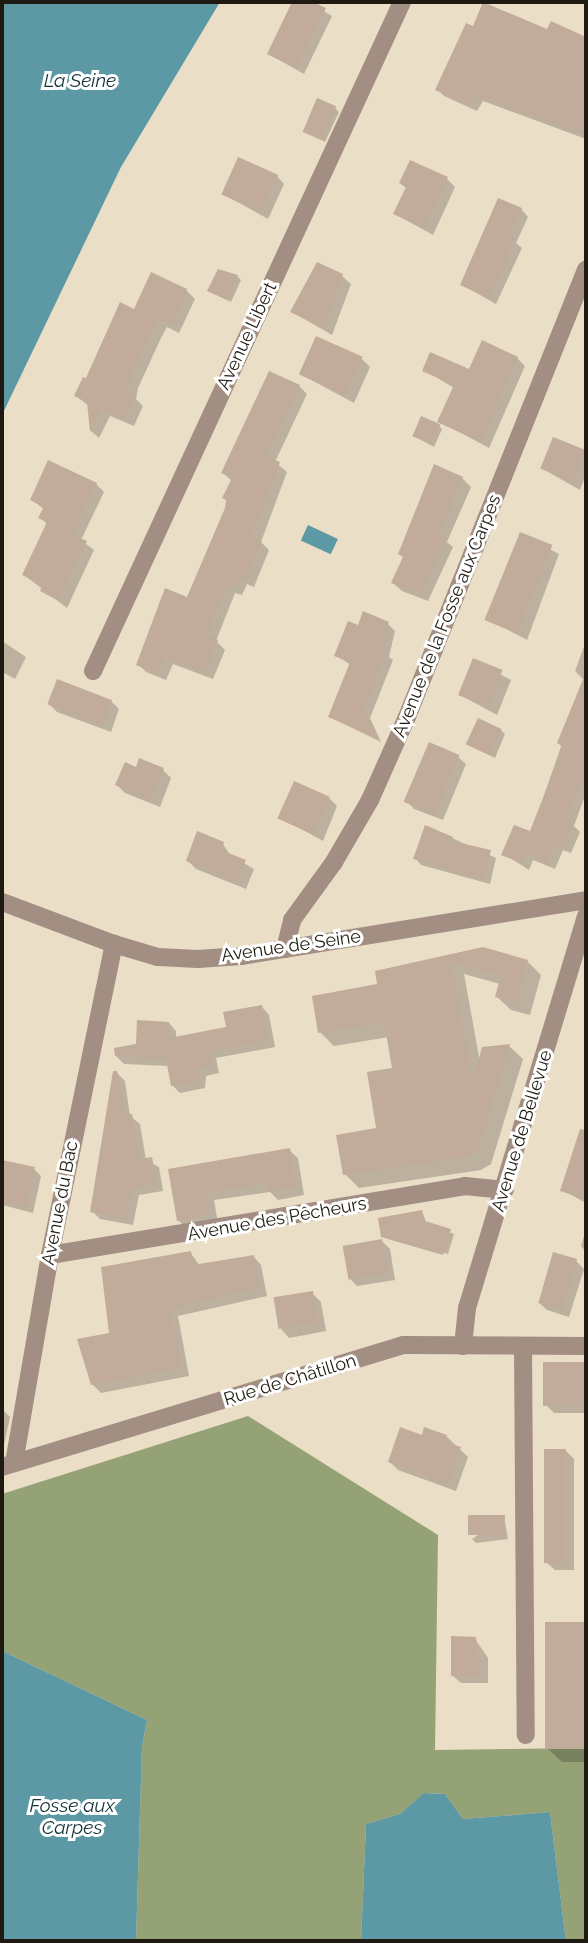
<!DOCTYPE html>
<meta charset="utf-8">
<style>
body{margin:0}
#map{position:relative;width:588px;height:1943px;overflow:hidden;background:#eadec6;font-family:Raleway,sans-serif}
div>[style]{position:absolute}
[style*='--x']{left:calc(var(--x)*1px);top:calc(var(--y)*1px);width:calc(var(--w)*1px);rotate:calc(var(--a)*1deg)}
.forest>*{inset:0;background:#95a275}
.water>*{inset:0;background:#5d99a5;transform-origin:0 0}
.shadow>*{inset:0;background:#0003}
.building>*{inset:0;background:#c1ab9a;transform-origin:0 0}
.minor>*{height:18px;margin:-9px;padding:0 9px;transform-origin:9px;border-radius:9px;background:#a28e83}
span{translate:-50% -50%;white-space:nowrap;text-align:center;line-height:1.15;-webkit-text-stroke:6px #fff;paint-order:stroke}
.street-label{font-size:18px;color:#1e1a11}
.water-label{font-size:19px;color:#143339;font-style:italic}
.frame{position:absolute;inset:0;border:4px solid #1e1a11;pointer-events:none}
</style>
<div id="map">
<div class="forest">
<div style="clip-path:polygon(248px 1416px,438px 1535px,435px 1750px,586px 1748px,586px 1941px,566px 1941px,550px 1812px,463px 1819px,445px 1794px,425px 1793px,400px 1814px,366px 1824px,361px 1941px,136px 1941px,142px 1747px,147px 1720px,2px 1651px,2px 1494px)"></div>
</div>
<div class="water">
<div style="clip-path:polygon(2px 2px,220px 2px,121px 167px,2px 415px)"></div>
<div style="left:308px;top:525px;width:33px;height:17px;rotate:25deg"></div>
<div style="clip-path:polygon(2px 1651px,147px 1720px,142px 1747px,136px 1941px,2px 1941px)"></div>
<div style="clip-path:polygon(424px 1793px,445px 1794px,463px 1819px,550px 1812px,566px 1941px,361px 1941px,366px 1824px,400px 1814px)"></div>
</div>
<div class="shadow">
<div style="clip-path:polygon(294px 2px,308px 2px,332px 16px,304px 74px,269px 54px)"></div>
<div style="clip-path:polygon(474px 28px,586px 47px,586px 139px,483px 101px,477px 111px,444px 96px,437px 89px)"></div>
<div style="clip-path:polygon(335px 108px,339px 112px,325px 142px,304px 131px)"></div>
<div style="clip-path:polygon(277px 176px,284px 184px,268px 219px,223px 194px)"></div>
<div style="clip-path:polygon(447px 179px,455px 187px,433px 235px,395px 214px,407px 189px,401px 183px)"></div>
<div style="clip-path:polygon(521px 209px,528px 217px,516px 243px,522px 248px,496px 304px,462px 285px)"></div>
<div style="clip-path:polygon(237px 276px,241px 280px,231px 302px,209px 291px)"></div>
<div style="clip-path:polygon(342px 276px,351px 284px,332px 335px,292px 312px)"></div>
<div style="clip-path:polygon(186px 290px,195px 299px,179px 333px,167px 327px,162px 336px,138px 388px,136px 399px,143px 406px,134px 426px,110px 416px,99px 438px,91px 431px,89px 406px,76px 396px,135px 311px)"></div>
<div style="clip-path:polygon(517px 358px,525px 366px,489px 448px,439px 421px,454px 388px,424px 370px,470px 371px)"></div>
<div style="clip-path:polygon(362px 359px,370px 367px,354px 403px,300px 374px)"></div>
<div style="clip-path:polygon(299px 386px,307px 394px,275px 462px,287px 472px,261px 542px,269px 550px,254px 587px,247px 584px,242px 595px,235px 593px,216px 641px,225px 650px,213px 679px,173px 664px,166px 680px,146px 672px,138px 664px,188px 600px,226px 509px,232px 481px,223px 473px)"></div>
<div style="clip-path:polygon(439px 426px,442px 429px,434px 447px,414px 436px)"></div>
<div style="clip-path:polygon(584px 452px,586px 474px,580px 490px,543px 469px)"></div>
<div style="clip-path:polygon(462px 478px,471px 487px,447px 542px,453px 547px,428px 601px,402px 591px,393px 583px,405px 559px,400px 554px)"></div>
<div style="clip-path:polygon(96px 484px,104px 492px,81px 540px,94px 550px,67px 608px,24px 575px,48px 525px,41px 518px,45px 510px,32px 500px)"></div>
<div style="clip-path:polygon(521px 534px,559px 554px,527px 640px,491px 621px)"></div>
<div style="clip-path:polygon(388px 624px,395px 631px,389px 657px,393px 660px,370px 718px,381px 742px,330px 717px,351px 665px,337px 656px,359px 627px)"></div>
<div style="clip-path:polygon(2px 641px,26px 657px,15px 679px,2px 672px)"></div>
<div style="clip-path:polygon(586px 641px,586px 793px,574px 826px,580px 832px,571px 853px,563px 850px,555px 869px,533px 860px,529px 870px,504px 854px,531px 833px,584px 680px,575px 671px)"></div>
<div style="clip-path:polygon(474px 660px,511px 680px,497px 715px,460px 695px)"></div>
<div style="clip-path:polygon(111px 701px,119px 709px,111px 732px,57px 712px,49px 704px)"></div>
<div style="clip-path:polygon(501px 730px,505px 734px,495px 758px,469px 745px)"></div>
<div style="clip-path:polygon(458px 757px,466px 764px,443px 820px,414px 809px,407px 801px)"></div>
<div style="clip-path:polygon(137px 769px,163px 770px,171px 778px,160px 807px,125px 793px,117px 785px)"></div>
<div style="clip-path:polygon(329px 798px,337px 806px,323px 841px,281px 818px)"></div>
<div style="clip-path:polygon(452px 838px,496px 858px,490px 884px,421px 865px,415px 858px)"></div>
<div style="clip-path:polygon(223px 844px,230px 855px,254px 869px,246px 889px,196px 869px,188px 861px)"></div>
<div style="clip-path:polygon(482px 949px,527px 961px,541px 975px,530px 1015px,511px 1010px,497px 997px,500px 984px,464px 974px,480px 1062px,509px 1046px,523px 1059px,491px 1164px,481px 1170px,359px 1188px,345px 1174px,378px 1130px,394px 1069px,389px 1037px,334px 1046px,320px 1032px,379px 986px)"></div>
<div style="clip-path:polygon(262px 1007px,269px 1015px,275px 1047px,216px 1058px,219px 1073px,206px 1076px,205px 1088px,180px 1093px,172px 1085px,169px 1066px,124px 1064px,116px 1056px,169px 1023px,176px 1031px,176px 1038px,228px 1029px)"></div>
<div style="clip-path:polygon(117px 1073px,125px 1081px,130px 1116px,140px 1124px,146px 1160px,159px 1167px,163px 1191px,139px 1195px,133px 1225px,100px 1219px,92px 1211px)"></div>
<div style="clip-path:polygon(289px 1150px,298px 1158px,304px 1195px,278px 1200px,270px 1192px,214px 1200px,218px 1223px,187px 1229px,179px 1221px,170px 1171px)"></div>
<div style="clip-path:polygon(575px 1155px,586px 1158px,586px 1203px,562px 1190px)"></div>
<div style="clip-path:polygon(3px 1162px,34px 1169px,41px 1176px,33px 1213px,2px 1205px)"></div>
<div style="clip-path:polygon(422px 1212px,427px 1224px,454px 1234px,448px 1254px,384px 1236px)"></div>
<div style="clip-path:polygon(586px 1229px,586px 1252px,581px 1246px)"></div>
<div style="clip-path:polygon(381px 1240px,390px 1249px,395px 1280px,357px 1286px,349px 1278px)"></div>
<div style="clip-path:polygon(190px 1252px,200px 1266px,253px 1256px,261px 1265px,267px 1296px,178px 1316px,189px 1376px,101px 1393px,92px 1384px,111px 1334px)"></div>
<div style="clip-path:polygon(576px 1261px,584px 1269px,569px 1317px,547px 1310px,538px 1302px)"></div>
<div style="clip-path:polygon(312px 1293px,321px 1302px,326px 1331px,289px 1338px,281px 1329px)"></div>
<div style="clip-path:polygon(586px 1364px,586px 1413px,554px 1413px,546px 1405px,545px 1365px)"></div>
<div style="clip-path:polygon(2px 1409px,10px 1417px,4px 1445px,2px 1445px)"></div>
<div style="clip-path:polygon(446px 1436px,468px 1457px,456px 1491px,398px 1470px,390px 1462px,423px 1437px)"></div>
<div style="clip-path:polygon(566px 1451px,574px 1459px,574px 1570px,555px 1570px,546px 1562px)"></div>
<div style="clip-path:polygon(504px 1517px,508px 1539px,476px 1543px,472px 1539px)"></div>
<div style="clip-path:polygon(586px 1623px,586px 1762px,562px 1762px,547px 1748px,547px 1624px)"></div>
<div style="clip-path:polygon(475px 1639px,488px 1658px,488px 1683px,461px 1683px,452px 1675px)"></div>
</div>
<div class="building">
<div style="clip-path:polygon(292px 2px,313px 2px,326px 8px,297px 69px,267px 54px)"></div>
<div style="clip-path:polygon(483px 2px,547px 29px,551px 21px,586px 37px,586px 135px,476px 96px,470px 106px,435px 90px,466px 23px,473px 26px)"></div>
<div style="left:317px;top:98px;width:21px;height:37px;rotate:23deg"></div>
<div style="left:238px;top:157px;width:44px;height:41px;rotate:24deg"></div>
<div style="clip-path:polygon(410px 160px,448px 177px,424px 228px,393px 214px,406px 187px,399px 183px)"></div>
<div style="clip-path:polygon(498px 198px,522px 208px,509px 236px,515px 239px,489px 298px,460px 285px)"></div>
<div style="clip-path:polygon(317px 262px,343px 274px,324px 328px,290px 312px)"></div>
<div style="clip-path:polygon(218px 269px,238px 275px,227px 300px,207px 291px)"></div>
<div style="clip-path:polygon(151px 272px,187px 289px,171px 326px,159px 320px,154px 328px,130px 379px,128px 393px,135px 396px,125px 419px,102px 409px,90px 432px,87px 402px,74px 396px,83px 377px,86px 378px,120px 302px,134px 309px)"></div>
<div style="left:316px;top:336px;width:51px;height:42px;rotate:24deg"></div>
<div style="clip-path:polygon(482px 340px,518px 357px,481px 442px,437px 422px,454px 385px,422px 371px,430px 352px,469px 369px)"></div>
<div style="clip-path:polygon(269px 371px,300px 385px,266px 456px,280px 462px,252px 536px,262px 541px,246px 580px,239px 577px,234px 589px,227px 586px,207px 636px,218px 640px,205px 672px,165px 657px,158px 674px,136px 665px,165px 588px,187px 597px,225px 508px,226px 500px,222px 498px,232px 478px,221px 473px)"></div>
<div style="left:421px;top:416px;width:21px;height:22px;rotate:23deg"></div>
<div style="left:553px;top:437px;width:35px;height:34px;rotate:22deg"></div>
<div style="clip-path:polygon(48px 460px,97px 483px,73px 535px,87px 541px,59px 601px,40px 591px,43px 585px,22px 575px,47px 522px,38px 518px,44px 507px,30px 500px)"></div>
<div style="clip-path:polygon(434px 464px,463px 477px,439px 535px,446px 538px,420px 594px,391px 583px,403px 557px,398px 554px)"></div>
<div style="left:520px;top:532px;width:35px;height:95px;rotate:22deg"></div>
<div style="clip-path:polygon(363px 611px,389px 622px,383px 635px,388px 637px,383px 650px,386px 652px,364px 710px,377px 738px,328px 717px,350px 662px,334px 656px,348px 621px,358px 625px)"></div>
<div style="left:473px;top:658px;width:32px;height:40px;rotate:22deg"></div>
<div style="clip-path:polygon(586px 672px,586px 770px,566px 820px,573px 823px,563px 846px,555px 843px,547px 863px,525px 853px,521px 863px,501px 855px,514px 825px,530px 831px,558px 760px,562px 746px,557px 743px)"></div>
<div style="left:57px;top:679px;width:59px;height:27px;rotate:21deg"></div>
<div style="left:478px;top:718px;width:26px;height:29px;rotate:25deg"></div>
<div style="left:429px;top:742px;width:33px;height:65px;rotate:23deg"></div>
<div style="clip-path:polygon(139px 758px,164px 768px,151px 800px,115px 785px,125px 762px,136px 767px)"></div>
<div style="left:294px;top:781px;width:39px;height:41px;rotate:24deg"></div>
<div style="clip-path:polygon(425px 825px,453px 837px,451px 841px,491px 850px,484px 879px,413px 859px)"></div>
<div style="clip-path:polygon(197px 831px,224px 842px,221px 850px,246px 860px,237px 882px,186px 861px)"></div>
<div style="clip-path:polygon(483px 947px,528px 960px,516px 1003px,495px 997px,501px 975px,451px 962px,473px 1081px,482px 1047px,510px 1044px,478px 1150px,467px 1157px,343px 1175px,336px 1135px,376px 1128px,367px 1072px,392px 1068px,384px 1022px,318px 1033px,312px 996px,377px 984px,375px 971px)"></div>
<div style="clip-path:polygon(262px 1005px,269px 1040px,210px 1051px,212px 1066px,199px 1069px,198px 1081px,171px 1086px,166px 1059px,115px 1056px,114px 1048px,136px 1044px,137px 1020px,169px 1022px,169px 1038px,226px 1027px,223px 1012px)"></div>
<div style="clip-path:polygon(113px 1071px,117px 1071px,125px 1115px,132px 1114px,140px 1159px,152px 1157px,157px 1183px,132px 1187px,126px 1219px,90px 1212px)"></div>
<div style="clip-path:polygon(580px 1129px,586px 1130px,586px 1199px,560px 1191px)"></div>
<div style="clip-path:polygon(290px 1148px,296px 1187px,268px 1192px,267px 1183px,207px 1192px,210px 1215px,177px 1221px,168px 1169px)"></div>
<div style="clip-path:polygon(2px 1160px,35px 1167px,26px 1207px,2px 1201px)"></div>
<div style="clip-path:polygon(422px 1210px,425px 1221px,451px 1229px,443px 1255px,381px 1237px,378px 1218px)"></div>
<div style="left:382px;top:1239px;width:34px;height:40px;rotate:80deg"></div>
<div style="clip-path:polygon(191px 1251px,193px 1265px,254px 1255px,259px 1288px,171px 1308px,181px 1368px,91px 1385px,77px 1339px,109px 1333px,101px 1267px)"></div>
<div style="left:553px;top:1252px;width:25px;height:53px;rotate:16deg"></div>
<div style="left:313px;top:1291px;width:32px;height:40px;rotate:81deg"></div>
<div style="left:586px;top:1362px;width:44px;height:43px;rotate:90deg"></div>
<div style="clip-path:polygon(400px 1427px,422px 1435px,424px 1427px,447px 1435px,444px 1442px,461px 1447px,448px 1484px,388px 1462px)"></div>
<div style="left:544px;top:1449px;width:22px;height:114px"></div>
<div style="left:505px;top:1515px;width:20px;height:37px;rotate:90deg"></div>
<div style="left:545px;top:1622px;width:41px;height:127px"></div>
<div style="clip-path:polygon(451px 1636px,476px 1637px,480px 1675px,451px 1676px)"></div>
</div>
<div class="minor">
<div style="--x:93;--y:671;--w:737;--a:-65.21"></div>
<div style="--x:2;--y:902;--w:120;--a:20.6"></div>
<div style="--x:114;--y:944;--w:46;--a:16.5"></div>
<div style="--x:158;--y:957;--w:40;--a:2.9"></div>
<div style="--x:198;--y:959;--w:43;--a:-4"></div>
<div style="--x:241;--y:956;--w:350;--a:-9.2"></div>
<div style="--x:285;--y:949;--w:30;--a:-76"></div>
<div style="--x:292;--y:920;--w:72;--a:-54.1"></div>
<div style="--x:334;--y:862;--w:72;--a:-59.9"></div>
<div style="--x:370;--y:800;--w:91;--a:-66"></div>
<div style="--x:407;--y:717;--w:482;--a:-68.2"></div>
<div style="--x:50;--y:1255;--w:421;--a:-9.4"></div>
<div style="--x:465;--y:1186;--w:40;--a:5.7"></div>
<div style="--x:463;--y:1346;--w:38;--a:-84"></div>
<div style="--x:467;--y:1308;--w:410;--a:-73.1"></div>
<div style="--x:523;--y:1346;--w:389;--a:89.6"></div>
<div style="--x:14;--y:1463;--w:211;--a:-80.2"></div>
<div style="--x:50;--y:1255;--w:318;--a:-78.4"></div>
<div style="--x:2;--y:1467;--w:419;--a:-16.9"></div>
<div style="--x:403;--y:1345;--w:183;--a:0.3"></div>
</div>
<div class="street-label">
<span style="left:247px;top:336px;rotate:-65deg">Avenue Libert</span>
<span style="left:447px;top:616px;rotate:-68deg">Avenue de la Fosse aux Carpes</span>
<span style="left:291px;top:946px;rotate:-8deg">Avenue de Seine</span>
<span style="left:522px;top:1131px;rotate:-73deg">Avenue de Bellevue</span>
<span style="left:60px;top:1203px;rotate:-79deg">Avenue du Bac</span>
<span style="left:277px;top:1219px;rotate:-10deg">Avenue des Pêcheurs</span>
<span style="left:290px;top:1380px;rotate:-17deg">Rue de Châtillon</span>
</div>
<div class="water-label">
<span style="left:80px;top:81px">La Seine</span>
<span style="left:72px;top:1817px">Fosse aux<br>Carpes</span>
</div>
<div class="frame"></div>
</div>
